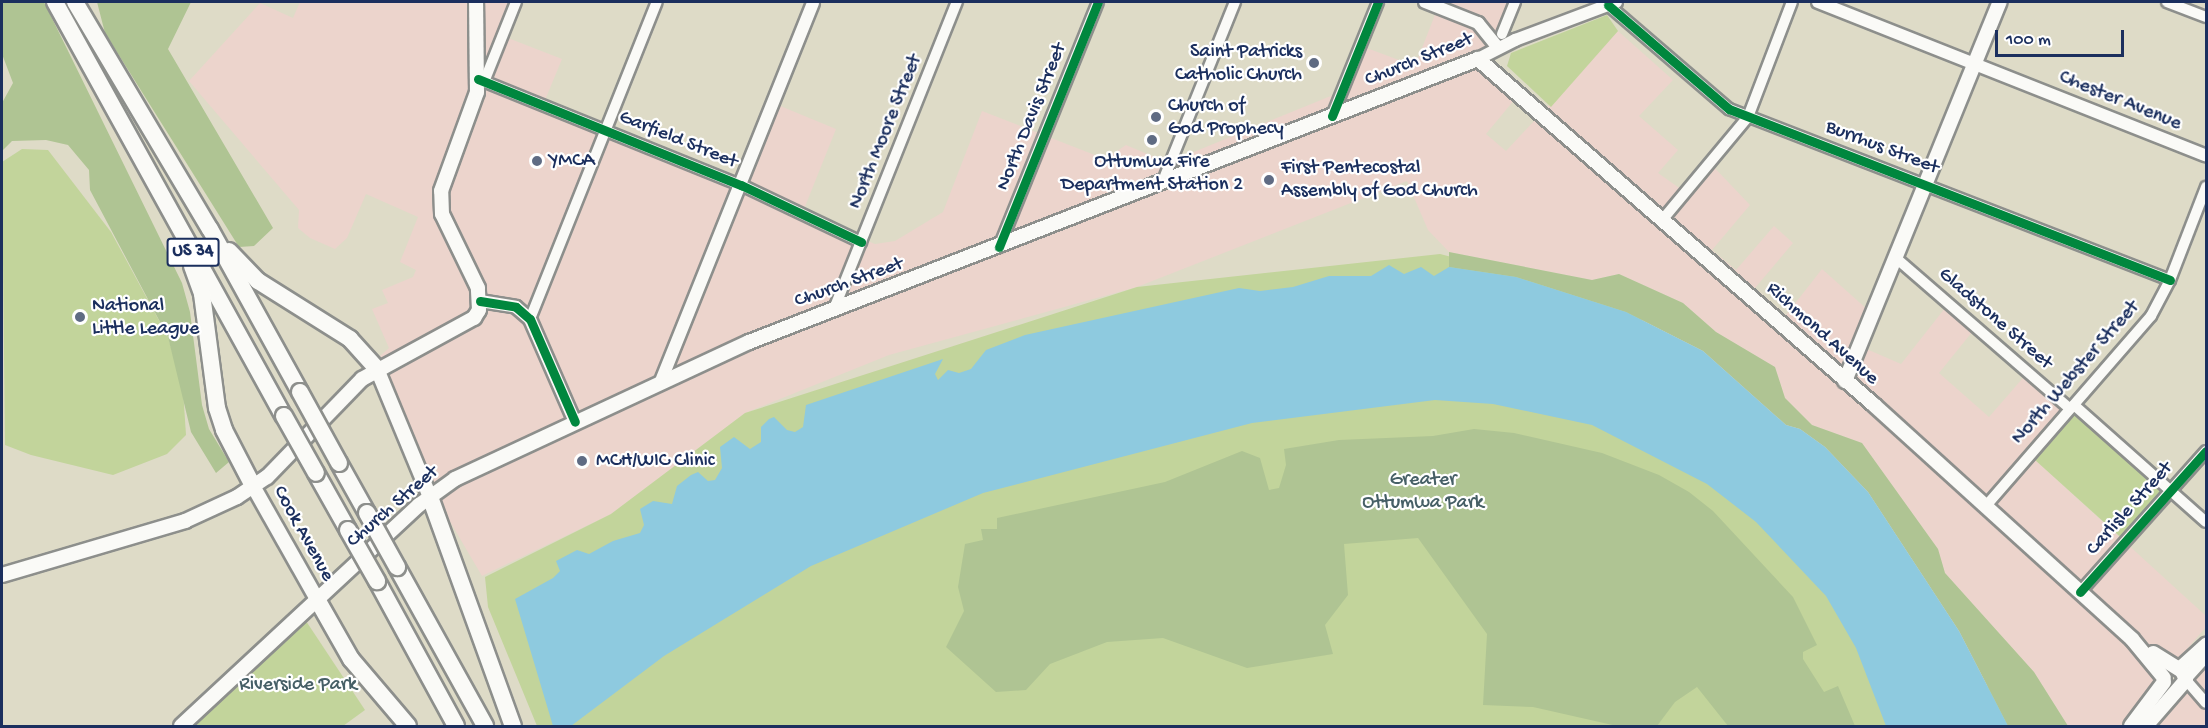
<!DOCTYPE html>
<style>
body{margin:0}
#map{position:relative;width:2208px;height:728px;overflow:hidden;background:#dedbc7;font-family:"Gochi Hand",sans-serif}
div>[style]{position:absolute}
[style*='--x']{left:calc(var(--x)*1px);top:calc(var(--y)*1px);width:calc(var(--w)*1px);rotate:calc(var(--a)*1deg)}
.built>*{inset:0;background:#ecd4cc}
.green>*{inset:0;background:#c2d49b;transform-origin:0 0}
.forest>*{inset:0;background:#afc493}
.water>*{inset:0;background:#8ecadf}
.roads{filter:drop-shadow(2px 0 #8d8f8c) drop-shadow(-2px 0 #8d8f8c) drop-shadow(0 2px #8d8f8c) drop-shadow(0 -2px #8d8f8c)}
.minor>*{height:10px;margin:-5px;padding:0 5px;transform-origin:5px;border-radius:5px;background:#fafaf7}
.tertiary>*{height:12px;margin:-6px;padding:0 6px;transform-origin:6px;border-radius:6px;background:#fafaf7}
.secondary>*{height:14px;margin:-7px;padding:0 7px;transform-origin:7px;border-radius:7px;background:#fafaf7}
.trunk>*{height:16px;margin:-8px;padding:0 8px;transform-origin:8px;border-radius:8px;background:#fafaf7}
.bridges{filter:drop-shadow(2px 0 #8d8f8c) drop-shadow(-2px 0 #8d8f8c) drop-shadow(0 2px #8d8f8c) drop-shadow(0 -2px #8d8f8c)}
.trunk-bridge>*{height:16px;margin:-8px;padding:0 8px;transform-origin:8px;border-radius:8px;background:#fafaf7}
.cycleway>*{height:9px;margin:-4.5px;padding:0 4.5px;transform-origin:4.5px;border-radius:4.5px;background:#00873e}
.dots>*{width:16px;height:16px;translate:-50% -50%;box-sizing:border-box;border:3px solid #fff;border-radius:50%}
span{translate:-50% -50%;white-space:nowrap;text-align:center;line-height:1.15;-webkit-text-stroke:4.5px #fff;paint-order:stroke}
.shield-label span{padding:2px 4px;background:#fff;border:2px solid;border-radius:4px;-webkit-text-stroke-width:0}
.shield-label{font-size:18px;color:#1b2f5e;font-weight:700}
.poi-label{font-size:20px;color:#1b2f5e}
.right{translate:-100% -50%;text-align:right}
.left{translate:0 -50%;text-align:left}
.street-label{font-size:20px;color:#1b2f5e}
.park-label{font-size:20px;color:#465f66}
.frame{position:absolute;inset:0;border:3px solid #1b2f5e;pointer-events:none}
.scale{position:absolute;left:1995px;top:30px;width:129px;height:27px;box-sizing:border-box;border:3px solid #1b2f5e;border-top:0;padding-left:8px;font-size:18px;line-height:21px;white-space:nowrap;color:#1b2f5e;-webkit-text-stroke:4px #fff;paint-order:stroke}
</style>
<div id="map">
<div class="built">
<div style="clip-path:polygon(300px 2px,516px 2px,503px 36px,562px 59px,543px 105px,741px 185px,773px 103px,836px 129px,802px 214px,875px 244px,895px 241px,943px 212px,982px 111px,1105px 159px,1126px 145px,1159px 159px,1157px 167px,1348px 89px,1364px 47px,1415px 66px,1438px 7px,1442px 8px,1444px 2px,1515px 2px,1498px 48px,1479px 59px,1520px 93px,1486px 134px,1506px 151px,1618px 31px,1673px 80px,1639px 116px,1678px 150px,1658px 173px,1685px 192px,1710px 163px,1750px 205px,1712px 250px,1736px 270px,1774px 226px,1793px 243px,1755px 288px,1786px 315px,1822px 269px,1868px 310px,1855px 344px,1901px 364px,1949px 303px,1977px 326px,1939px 373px,1989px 417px,2029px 371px,2069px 408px,2033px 458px,2206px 616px,2206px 627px,2121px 726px,2068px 726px,2034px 672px,1945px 573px,1938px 549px,1862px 443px,1812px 425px,1785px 398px,1775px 367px,1716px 332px,1683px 303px,1619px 274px,1592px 280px,1449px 252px,1428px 230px,1407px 181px,1137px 287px,889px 355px,745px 413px,611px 514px,482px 576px,438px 501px,380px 356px,389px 348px,372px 309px,388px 303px,382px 290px,413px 277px,416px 270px,400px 262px,418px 217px,366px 194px,347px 238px,335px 249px,310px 238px,298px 228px,299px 210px,189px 81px,260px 3px,293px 18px)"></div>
<div style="clip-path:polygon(2206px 663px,2206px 726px,2152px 726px)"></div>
</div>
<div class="green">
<div style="clip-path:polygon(1607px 15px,1618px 31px,1551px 107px,1507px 66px,1511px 53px)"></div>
<div style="clip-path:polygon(22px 149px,48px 150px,111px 232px,168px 337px,183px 390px,186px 435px,167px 454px,113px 475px,31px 455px,5px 445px,2px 162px)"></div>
<div style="clip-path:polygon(1440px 254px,1624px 301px,2025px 726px,537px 726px,488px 607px,485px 577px,611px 514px,745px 413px,1137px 287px)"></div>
<div style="left:2074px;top:405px;width:130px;height:67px;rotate:42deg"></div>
<div style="clip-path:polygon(306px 621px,365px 710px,343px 726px,193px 726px)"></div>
</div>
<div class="forest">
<div style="clip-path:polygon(2px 2px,44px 2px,182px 283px,190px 312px,202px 405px,209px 429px,229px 462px,216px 473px,191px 432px,168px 337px,90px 190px,89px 170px,68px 145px,46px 140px,12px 141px,2px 151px,2px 103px,13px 83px,2px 54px)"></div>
<div style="clip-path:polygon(97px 2px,191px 2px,168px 49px,273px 228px,254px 246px,239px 247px,105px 33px)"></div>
<div style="clip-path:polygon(1449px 252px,1592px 280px,1619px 274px,1683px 303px,1716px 332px,1775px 367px,1785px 398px,1812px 425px,1862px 443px,1938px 549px,1945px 573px,2034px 672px,2068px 726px,2008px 726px,1959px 631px,1868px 492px,1825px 447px,1800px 429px,1786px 425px,1703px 351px,1626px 312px,1516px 277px,1449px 267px)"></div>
<div style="clip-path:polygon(1474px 429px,1514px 433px,1602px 453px,1659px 475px,1689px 492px,1713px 511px,1793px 597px,1817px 645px,1803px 652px,1803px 659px,1824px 692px,1838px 686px,1855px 726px,1728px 726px,1697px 687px,1675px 702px,1657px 726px,1617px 726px,1533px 707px,1483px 705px,1487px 634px,1418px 538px,1344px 544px,1348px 595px,1325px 625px,1333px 654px,1247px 668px,1163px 638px,1107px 642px,1050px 664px,1026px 690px,996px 692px,946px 647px,964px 611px,958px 587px,965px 544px,983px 540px,981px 529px,997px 529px,997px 518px,1165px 482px,1242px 451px,1260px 458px,1269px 490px,1279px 488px,1286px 465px,1284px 449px,1339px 440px,1433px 436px)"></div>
</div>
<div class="water">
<div style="clip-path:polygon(1389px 265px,1404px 274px,1421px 267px,1434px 276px,1449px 267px,1516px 277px,1626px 312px,1703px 351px,1786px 425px,1800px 429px,1825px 447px,1868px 492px,1959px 631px,2008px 726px,1886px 726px,1856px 648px,1826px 596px,1756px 522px,1707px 484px,1592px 425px,1493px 404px,1435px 400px,1252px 423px,983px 493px,811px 566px,664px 656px,571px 726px,553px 726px,515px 599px,553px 578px,560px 571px,556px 561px,577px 550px,589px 554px,613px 541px,640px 533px,644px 525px,640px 509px,653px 501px,672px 504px,677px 486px,691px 475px,698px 472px,708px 481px,715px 480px,722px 468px,720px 447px,734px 437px,750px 449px,761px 442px,761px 427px,769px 419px,774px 417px,787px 430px,795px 432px,803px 427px,806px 405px,943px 359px,935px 374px,938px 380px,948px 370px,959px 373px,971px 369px,986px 350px,1025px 335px,1239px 288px,1260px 291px,1293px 287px,1329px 276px,1371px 276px)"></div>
</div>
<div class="roads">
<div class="minor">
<div style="--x:2167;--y:2;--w:42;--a:21"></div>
<div style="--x:1608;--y:5;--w:160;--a:40.7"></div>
<div style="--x:1729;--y:109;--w:473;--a:21.2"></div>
<div style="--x:1502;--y:34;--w:35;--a:-68"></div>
<div style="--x:478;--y:79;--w:284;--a:22"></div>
<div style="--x:741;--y:185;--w:133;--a:25.4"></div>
<div style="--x:484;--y:82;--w:86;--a:-68.2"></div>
<div style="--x:1332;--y:116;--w:123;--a:-68"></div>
<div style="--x:1163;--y:181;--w:193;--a:-68.1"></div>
<div style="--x:1663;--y:219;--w:133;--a:-50.2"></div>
<div style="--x:1748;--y:117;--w:123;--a:-69.1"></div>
<div style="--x:999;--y:247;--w:264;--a:-68"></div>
<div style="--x:1896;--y:258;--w:229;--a:40.9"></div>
<div style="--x:834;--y:309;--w:331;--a:-68.2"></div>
<div style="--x:530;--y:319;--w:341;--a:-68.2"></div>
<div style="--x:2074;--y:405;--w:176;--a:41.6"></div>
<div style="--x:1985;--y:507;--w:253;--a:-49"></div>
<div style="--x:2151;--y:316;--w:41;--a:-62.2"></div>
<div style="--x:2170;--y:280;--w:100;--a:-68.8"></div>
<div style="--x:2080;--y:592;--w:189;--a:-48.2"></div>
<div style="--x:2186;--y:680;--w:30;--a:49"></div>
</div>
<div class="tertiary">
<div style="--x:1425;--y:2;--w:57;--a:21.6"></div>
<div style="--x:1478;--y:23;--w:32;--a:51"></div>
<div style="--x:1818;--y:2;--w:417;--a:21.6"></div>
<div style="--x:1478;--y:59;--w:42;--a:-27.2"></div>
<div style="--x:1515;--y:40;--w:108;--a:-20.6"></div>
<div style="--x:480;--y:301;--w:36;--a:9"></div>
<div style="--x:516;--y:307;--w:18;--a:41"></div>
<div style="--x:530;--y:319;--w:112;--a:66.4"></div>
<div style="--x:661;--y:381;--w:408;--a:-68.1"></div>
<div style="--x:2178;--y:669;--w:38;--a:-42"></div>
<div style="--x:2186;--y:678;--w:30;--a:-48"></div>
</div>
<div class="secondary">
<div style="--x:377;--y:369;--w:139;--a:67.5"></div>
<div style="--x:1845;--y:381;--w:409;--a:-67.8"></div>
<div style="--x:253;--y:486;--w:132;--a:60.5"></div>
<div style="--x:2;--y:575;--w:191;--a:-16.4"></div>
<div style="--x:185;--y:521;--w:57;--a:-24.8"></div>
<div style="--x:237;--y:497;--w:36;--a:-34"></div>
<div style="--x:267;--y:477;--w:136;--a:-45.9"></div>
<div style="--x:362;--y:379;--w:128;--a:-28.6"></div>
<div style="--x:474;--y:318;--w:9;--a:-58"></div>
<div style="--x:479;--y:310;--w:22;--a:-93"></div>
<div style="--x:478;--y:288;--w:82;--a:-115.9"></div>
<div style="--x:442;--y:214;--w:23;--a:-92"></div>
<div style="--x:441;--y:191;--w:105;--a:-70"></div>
<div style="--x:477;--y:92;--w:90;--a:-90.6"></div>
<div style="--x:181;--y:726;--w:325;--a:-42.9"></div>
<div style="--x:419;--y:505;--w:44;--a:-35.8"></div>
<div style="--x:455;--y:479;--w:324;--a:-25"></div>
<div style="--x:749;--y:342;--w:782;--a:-21.22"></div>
<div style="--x:1478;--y:59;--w:526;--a:41.14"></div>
<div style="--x:1874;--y:405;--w:348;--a:42.2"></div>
<div style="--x:2132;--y:639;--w:50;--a:50.6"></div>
<div style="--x:2131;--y:726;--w:55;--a:-53.1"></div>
<div style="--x:2146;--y:726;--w:61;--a:-49"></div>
<div style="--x:2186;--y:680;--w:10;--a:-114"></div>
<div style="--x:2182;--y:671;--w:34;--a:-148"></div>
</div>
<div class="trunk">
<div style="--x:55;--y:2;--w:473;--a:61.1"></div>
<div style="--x:75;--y:2;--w:264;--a:59.3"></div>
<div style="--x:210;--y:229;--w:186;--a:61.1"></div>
<div style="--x:229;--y:251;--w:42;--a:46"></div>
<div style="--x:258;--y:281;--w:109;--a:32.2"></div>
<div style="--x:350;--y:339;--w:40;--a:48"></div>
<div style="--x:192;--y:266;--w:30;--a:70"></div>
<div style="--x:202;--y:294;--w:115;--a:82.5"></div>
<div style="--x:217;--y:408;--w:23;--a:72"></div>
<div style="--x:224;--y:430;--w:63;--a:62.6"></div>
<div style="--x:339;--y:463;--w:57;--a:60.8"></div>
<div style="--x:316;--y:473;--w:65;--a:60.7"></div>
<div style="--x:430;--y:497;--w:244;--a:70.1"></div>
<div style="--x:397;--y:567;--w:182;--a:61"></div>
<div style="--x:377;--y:581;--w:165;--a:61.4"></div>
<div style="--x:318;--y:601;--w:67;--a:60.4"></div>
<div style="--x:351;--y:659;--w:88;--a:49.6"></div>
</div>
</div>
<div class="bridges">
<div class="trunk-bridge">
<div style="--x:300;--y:392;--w:81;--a:61.2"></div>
<div style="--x:284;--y:416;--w:65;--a:60.7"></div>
<div style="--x:367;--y:513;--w:62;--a:60.9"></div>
<div style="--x:348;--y:530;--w:59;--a:60.4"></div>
</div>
</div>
<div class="cycleway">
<div style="--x:1608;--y:5;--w:160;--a:40.7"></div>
<div style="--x:1729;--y:109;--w:473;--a:21.2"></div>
<div style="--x:478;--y:79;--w:284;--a:22"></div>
<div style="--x:741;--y:185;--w:133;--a:25.4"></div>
<div style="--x:1332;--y:116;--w:123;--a:-68"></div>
<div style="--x:999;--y:247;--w:264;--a:-68"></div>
<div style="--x:480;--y:301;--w:36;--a:9"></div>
<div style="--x:516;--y:307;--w:18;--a:41"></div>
<div style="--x:530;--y:319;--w:112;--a:66.4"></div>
<div style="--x:2080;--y:592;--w:189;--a:-48.2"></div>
</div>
<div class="dots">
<div style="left:1314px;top:63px;background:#5f6b83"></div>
<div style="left:1156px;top:117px;background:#5f6b83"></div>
<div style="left:1152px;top:140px;background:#5f6b83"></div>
<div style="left:537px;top:161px;background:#5f6b83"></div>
<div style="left:1269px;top:180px;background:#5f6b83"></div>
<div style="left:80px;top:317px;background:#5f6b83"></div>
<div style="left:582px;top:461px;background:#5f6b83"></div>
</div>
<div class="shield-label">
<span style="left:193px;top:252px">US 34</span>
</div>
<div class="poi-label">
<span class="right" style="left:1302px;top:64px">Saint Patricks<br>Catholic Church</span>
<span class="left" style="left:1168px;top:118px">Church of<br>God Prophecy</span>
<span class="left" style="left:549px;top:161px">YMCA</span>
<span style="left:1152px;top:174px">Ottumwa Fire<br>Department Station 2</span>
<span class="left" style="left:1281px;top:180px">First Pentecostal<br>Assembly of God Church</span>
<span class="left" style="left:92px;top:318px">National<br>Little League</span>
<span class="left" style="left:596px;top:461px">MCH/WIC Clinic</span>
</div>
<div class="street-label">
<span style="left:1419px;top:60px;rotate:-22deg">Church Street</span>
<span style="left:2120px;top:101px;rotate:22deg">Chester Avenue</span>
<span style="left:1032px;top:117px;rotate:-68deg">North Davis Street</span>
<span style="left:886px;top:132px;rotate:-68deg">North Moore Street</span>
<span style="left:678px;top:140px;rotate:22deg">Garfield Street</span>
<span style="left:1882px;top:148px;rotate:21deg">Burrhus Street</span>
<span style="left:849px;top:283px;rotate:-20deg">Church Street</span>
<span style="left:1995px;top:319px;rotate:41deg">Gladstone Street</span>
<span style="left:1822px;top:334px;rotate:42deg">Richmond Avenue</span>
<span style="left:2076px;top:373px;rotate:-49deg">North Webster Street</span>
<span style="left:393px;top:507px;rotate:-41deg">Church Street</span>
<span style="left:2130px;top:509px;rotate:-48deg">Carlisle Street</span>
<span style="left:303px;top:534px;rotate:61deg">Cook Avenue</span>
</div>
<div class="park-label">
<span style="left:1423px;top:492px">Greater<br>Ottumwa Park</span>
<span style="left:298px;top:685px">Riverside Park</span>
</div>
<div class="frame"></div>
<div class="scale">100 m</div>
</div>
